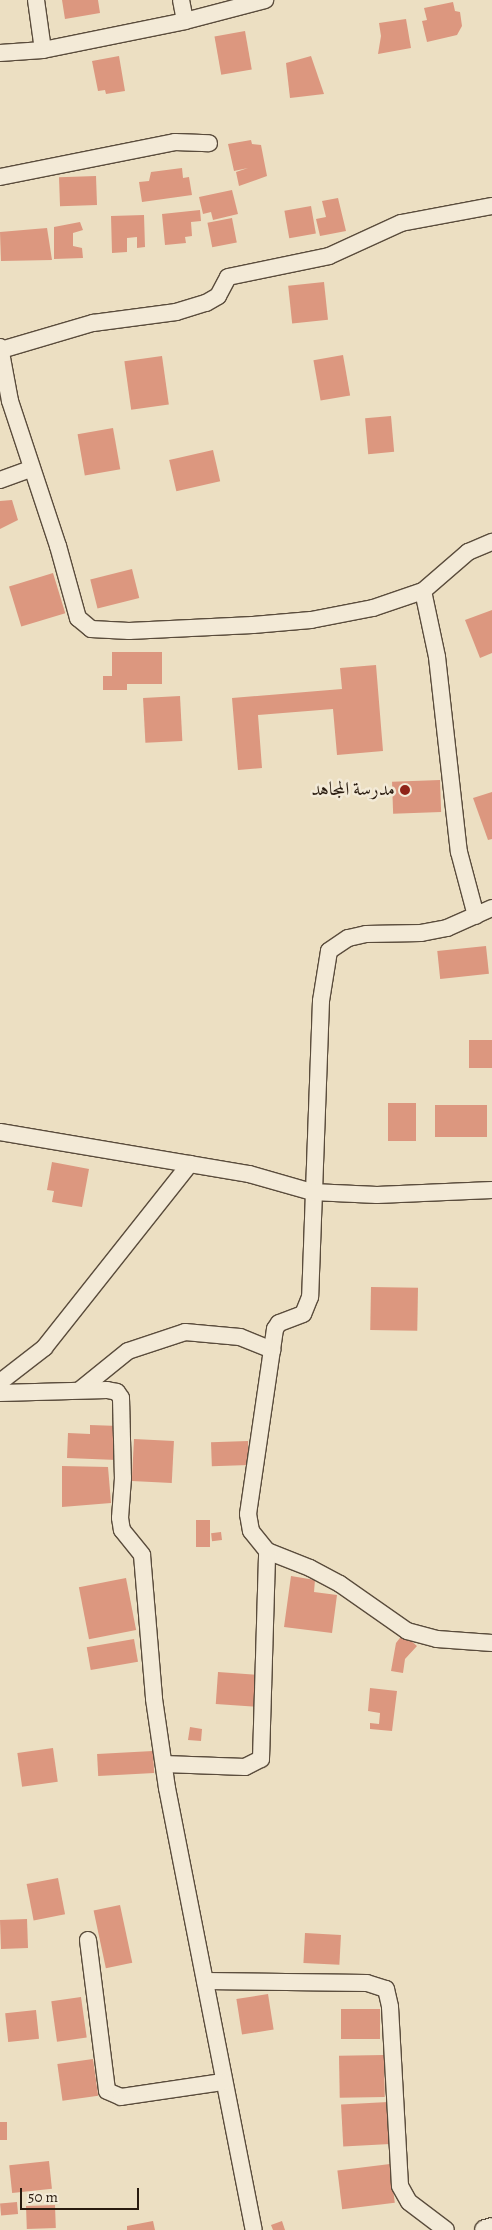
<!DOCTYPE html>
<meta charset="utf-8">
<style>
body{margin:0}
#map{position:relative;width:492px;height:2230px;overflow:hidden;background:#ecdfc2;font-family:Alegreya,Amiri,serif}
div>[style]{position:absolute}
[style*='--x']{left:calc(var(--x)*1px);top:calc(var(--y)*1px);width:calc(var(--w)*1px);rotate:calc(var(--a)*1deg)}
.building>*{inset:0;background:#dc977f;transform-origin:0 0}
.roads{filter:drop-shadow(1px 0 #5a4c3c) drop-shadow(-1px 0 #5a4c3c) drop-shadow(0 1px #5a4c3c) drop-shadow(0 -1px #5a4c3c)}
.minor>*{height:16px;margin:-8px;padding:0 8px;transform-origin:8px;border-radius:8px;background:#f3ead7}
.tertiary>*{height:21px;margin:-10.5px;padding:0 10.5px;transform-origin:10.5px;border-radius:10.5px;background:#f3ead7}
.dots>*{width:14px;height:14px;translate:-50% -50%;box-sizing:border-box;border:2px solid #f3ead7;border-radius:50%}
span{translate:-50% -50%;white-space:nowrap;text-align:center;line-height:1.15;-webkit-text-stroke:5px #f3ead7;paint-order:stroke}
.poi-label{font-size:19px;color:#291b0f}
.right{translate:-100% -50%;text-align:right}
.scale{position:absolute;left:20px;top:2188px;width:119px;height:22px;box-sizing:border-box;border:2px solid #291b0f;border-top:0;padding-left:6px;font-size:15px;line-height:18px;white-space:nowrap;color:#291b0f;-webkit-text-stroke:4px #f3ead7;paint-order:stroke}
</style>
<div id="map">
<div class="building">
<div style="clip-path:polygon(62px 0,98px 0,100px 13px,65px 19px)"></div>
<div style="clip-path:polygon(453px 2px,455px 11px,460px 12px,462px 26px,457px 35px,427px 42px,422px 21px,427px 20px,424px 8px)"></div>
<div style="clip-path:polygon(406px 19px,411px 48px,378px 54px,381px 36px,379px 23px)"></div>
<div style="left:245px;top:31px;width:39px;height:31px;rotate:80deg"></div>
<div style="clip-path:polygon(119px 56px,125px 91px,106px 94px,105px 90px,98px 91px,92px 61px)"></div>
<div style="clip-path:polygon(311px 56px,324px 94px,290px 98px,286px 63px)"></div>
<div style="clip-path:polygon(251px 140px,252px 144px,261px 145px,267px 176px,239px 186px,236px 172px,248px 168px,234px 171px,228px 144px)"></div>
<div style="clip-path:polygon(182px 168px,183px 178px,189px 177px,192px 195px,142px 202px,139px 182px,149px 181px,151px 172px)"></div>
<div style="left:96px;top:176px;width:29px;height:37px;rotate:88deg"></div>
<div style="clip-path:polygon(232px 190px,238px 214px,213px 220px,211px 212px,203px 214px,199px 197px)"></div>
<div style="clip-path:polygon(338px 198px,346px 231px,320px 236px,316px 219px,326px 217px,322px 201px)"></div>
<div style="left:311px;top:206px;width:28px;height:27px;rotate:80deg"></div>
<div style="clip-path:polygon(200px 210px,201px 221px,191px 222px,192px 236px,185px 237px,186px 243px,165px 245px,162px 214px)"></div>
<div style="clip-path:polygon(144px 215px,145px 247px,137px 248px,137px 237px,127px 238px,127px 252px,112px 253px,111px 216px)"></div>
<div style="left:232px;top:218px;width:25px;height:25px;rotate:79deg"></div>
<div style="clip-path:polygon(80px 222px,83px 230px,73px 233px,73px 246px,82px 248px,83px 258px,54px 259px,54px 227px)"></div>
<div style="clip-path:polygon(47px 228px,52px 260px,1px 261px,0 232px)"></div>
<div style="left:324px;top:282px;width:38px;height:36px;rotate:84deg"></div>
<div style="left:343px;top:355px;width:41px;height:30px;rotate:80deg"></div>
<div style="left:162px;top:356px;width:49px;height:38px;rotate:82deg"></div>
<div style="left:391px;top:416px;width:36px;height:26px;rotate:85deg"></div>
<div style="left:113px;top:428px;width:42px;height:36px;rotate:80deg"></div>
<div style="left:213px;top:450px;width:32px;height:45px;rotate:77deg"></div>
<div style="clip-path:polygon(12px 500px,18px 520px,0 529px,0 501px)"></div>
<div style="left:132px;top:569px;width:30px;height:43px;rotate:76deg"></div>
<div style="left:53px;top:573px;width:42px;height:46px;rotate:73deg"></div>
<div style="clip-path:polygon(492px 610px,492px 653px,480px 658px,465px 620px)"></div>
<div style="clip-path:polygon(112px 652px,162px 652px,162px 684px,127px 684px,127px 690px,103px 690px,103px 676px,112px 676px)"></div>
<div style="clip-path:polygon(376px 665px,383px 751px,337px 755px,333px 709px,258px 715px,262px 768px,238px 770px,232px 698px,342px 689px,340px 668px)"></div>
<div style="left:180px;top:696px;width:45px;height:37px;rotate:87deg"></div>
<div style="left:440px;top:780px;width:32px;height:48px;rotate:88deg"></div>
<div style="clip-path:polygon(492px 792px,492px 839px,488px 840px,473px 798px)"></div>
<div style="left:486px;top:946px;width:28px;height:49px;rotate:84deg"></div>
<div style="left:469px;top:1040px;width:23px;height:28px"></div>
<div style="left:388px;top:1103px;width:28px;height:38px"></div>
<div style="left:435px;top:1105px;width:52px;height:32px"></div>
<div style="clip-path:polygon(52px 1162px,89px 1169px,82px 1207px,52px 1202px,54px 1191px,47px 1190px)"></div>
<div style="left:371px;top:1287px;width:47px;height:43px;rotate:1deg"></div>
<div style="clip-path:polygon(90px 1425px,119px 1426px,117px 1460px,67px 1458px,68px 1433px,90px 1434px)"></div>
<div style="left:134px;top:1439px;width:40px;height:42px;rotate:3deg"></div>
<div style="left:248px;top:1441px;width:24px;height:37px;rotate:88deg"></div>
<div style="clip-path:polygon(62px 1466px,108px 1467px,111px 1503px,62px 1507px)"></div>
<div style="left:196px;top:1520px;width:14px;height:27px"></div>
<div style="left:221px;top:1532px;width:8px;height:10px;rotate:83deg"></div>
<div style="clip-path:polygon(291px 1576px,315px 1580px,314px 1592px,337px 1595px,332px 1633px,284px 1627px)"></div>
<div style="left:126px;top:1578px;width:53px;height:48px;rotate:79deg"></div>
<div style="clip-path:polygon(403px 1634px,417px 1646px,405px 1659px,403px 1673px,391px 1671px,396px 1643px)"></div>
<div style="left:134px;top:1639px;width:23px;height:48px;rotate:80deg"></div>
<div style="left:218px;top:1672px;width:42px;height:32px;rotate:4deg"></div>
<div style="clip-path:polygon(370px 1688px,397px 1691px,392px 1731px,370px 1729px,370px 1723px,379px 1724px,380px 1713px,368px 1711px)"></div>
<div style="clip-path:polygon(190px 1727px,202px 1729px,201px 1741px,188px 1740px)"></div>
<div style="left:53px;top:1748px;width:34px;height:36px;rotate:82deg"></div>
<div style="left:153px;top:1751px;width:22px;height:56px;rotate:87deg"></div>
<div style="left:58px;top:1878px;width:37px;height:32px;rotate:79deg"></div>
<div style="left:120px;top:1905px;width:59px;height:27px;rotate:78deg"></div>
<div style="left:27px;top:1919px;width:29px;height:27px;rotate:88deg"></div>
<div style="left:305px;top:1933px;width:36px;height:30px;rotate:3deg"></div>
<div style="left:268px;top:1994px;width:36px;height:32px;rotate:81deg"></div>
<div style="left:81px;top:1997px;width:41px;height:30px;rotate:82deg"></div>
<div style="left:341px;top:2009px;width:39px;height:30px"></div>
<div style="left:36px;top:2010px;width:29px;height:31px;rotate:84deg"></div>
<div style="left:384px;top:2055px;width:42px;height:45px;rotate:89deg"></div>
<div style="left:93px;top:2059px;width:37px;height:36px;rotate:82deg"></div>
<div style="left:388px;top:2102px;width:42px;height:47px;rotate:87deg"></div>
<div style="left:0;top:2122px;width:7px;height:18px"></div>
<div style="left:49px;top:2161px;width:28px;height:40px;rotate:84deg"></div>
<div style="left:390px;top:2164px;width:39px;height:53px;rotate:83deg"></div>
<div style="left:17px;top:2202px;width:12px;height:17px;rotate:85deg"></div>
<div style="left:55px;top:2205px;width:23px;height:29px;rotate:88deg"></div>
<div style="clip-path:polygon(153px 2221px,155px 2230px,127px 2230px,127px 2226px)"></div>
<div style="clip-path:polygon(282px 2221px,285px 2230px,273px 2230px,271px 2225px)"></div>
</div>
<div class="roads">
<div class="minor">
<div style="--x:36;--y:0;--w:50;--a:82"></div>
<div style="--x:181;--y:0;--w:21;--a:79"></div>
<div style="--x:0;--y:53;--w:43;--a:-4"></div>
<div style="--x:43;--y:50;--w:145;--a:-11.5"></div>
<div style="--x:185;--y:21;--w:83;--a:-14.7"></div>
<div style="--x:0;--y:177;--w:178;--a:-11.3"></div>
<div style="--x:175;--y:142;--w:34;--a:2"></div>
<div style="--x:0;--y:347;--w:55;--a:79.5"></div>
<div style="--x:10;--y:401;--w:153;--a:71.7"></div>
<div style="--x:58;--y:546;--w:75;--a:74.5"></div>
<div style="--x:78;--y:618;--w:17;--a:40"></div>
<div style="--x:91;--y:629;--w:38;--a:3"></div>
<div style="--x:129;--y:631;--w:124;--a:-2.8"></div>
<div style="--x:253;--y:625;--w:58;--a:-4.9"></div>
<div style="--x:311;--y:620;--w:63;--a:-11"></div>
<div style="--x:373;--y:608;--w:53;--a:-18.8"></div>
<div style="--x:423;--y:591;--w:60;--a:-40.9"></div>
<div style="--x:468;--y:552;--w:26;--a:-23"></div>
<div style="--x:1;--y:350;--w:96;--a:-16.4"></div>
<div style="--x:93;--y:323;--w:84;--a:-7.5"></div>
<div style="--x:176;--y:312;--w:31;--a:-17"></div>
<div style="--x:206;--y:303;--w:14;--a:-30"></div>
<div style="--x:218;--y:296;--w:21;--a:-62"></div>
<div style="--x:228;--y:277;--w:103;--a:-11.7"></div>
<div style="--x:329;--y:256;--w:79;--a:-24.6"></div>
<div style="--x:401;--y:223;--w:93;--a:-10.6"></div>
<div style="--x:0;--y:480;--w:33;--a:-20"></div>
<div style="--x:423;--y:591;--w:67;--a:78"></div>
<div style="--x:437;--y:657;--w:196;--a:83.6"></div>
<div style="--x:459;--y:852;--w:66;--a:75.1"></div>
<div style="--x:492;--y:908;--w:49;--a:156"></div>
<div style="--x:447;--y:928;--w:26;--a:169"></div>
<div style="--x:421;--y:933;--w:55;--a:179"></div>
<div style="--x:366;--y:934;--w:18;--a:167"></div>
<div style="--x:348;--y:938;--w:23;--a:146"></div>
<div style="--x:329;--y:951;--w:51;--a:99.1"></div>
<div style="--x:321;--y:1001;--w:296;--a:92.1"></div>
<div style="--x:310;--y:1297;--w:18;--a:112"></div>
<div style="--x:303;--y:1314;--w:26;--a:159"></div>
<div style="--x:279;--y:1323;--w:7;--a:124"></div>
<div style="--x:275;--y:1329;--w:187;--a:98.3"></div>
<div style="--x:248;--y:1514;--w:17;--a:80"></div>
<div style="--x:251;--y:1531;--w:26;--a:51"></div>
<div style="--x:267;--y:1551;--w:46;--a:21.6"></div>
<div style="--x:310;--y:1568;--w:34;--a:28"></div>
<div style="--x:340;--y:1584;--w:82;--a:35"></div>
<div style="--x:407;--y:1631;--w:31;--a:15"></div>
<div style="--x:437;--y:1639;--w:55;--a:4.2"></div>
<div style="--x:0;--y:1132;--w:253;--a:9.6"></div>
<div style="--x:249;--y:1174;--w:66;--a:15.9"></div>
<div style="--x:312;--y:1192;--w:65;--a:2.6"></div>
<div style="--x:377;--y:1195;--w:115;--a:-2.5"></div>
<div style="--x:0;--y:1382;--w:56;--a:-37.7"></div>
<div style="--x:44;--y:1348;--w:235;--a:-51.6"></div>
<div style="--x:81;--y:1389;--w:60;--a:-39"></div>
<div style="--x:128;--y:1351;--w:60;--a:-18.4"></div>
<div style="--x:185;--y:1332;--w:55;--a:5.2"></div>
<div style="--x:240;--y:1337;--w:35;--a:22"></div>
<div style="--x:0;--y:1393;--w:107;--a:-1.6"></div>
<div style="--x:107;--y:1390;--w:10;--a:11"></div>
<div style="--x:117;--y:1392;--w:7;--a:56"></div>
<div style="--x:121;--y:1398;--w:80;--a:88.6"></div>
<div style="--x:123;--y:1478;--w:40;--a:94.3"></div>
<div style="--x:120;--y:1518;--w:12;--a:81"></div>
<div style="--x:122;--y:1530;--w:32;--a:51"></div>
<div style="--x:142;--y:1555;--w:144;--a:85.2"></div>
<div style="--x:154;--y:1699;--w:90;--a:81.7"></div>
<div style="--x:167;--y:1788;--w:450;--a:78.9"></div>
<div style="--x:164;--y:1764;--w:81;--a:2.1"></div>
<div style="--x:245;--y:1767;--w:18;--a:-27"></div>
<div style="--x:261;--y:1759;--w:208;--a:-88.3"></div>
<div style="--x:88;--y:1940;--w:152;--a:82.8"></div>
<div style="--x:107;--y:2091;--w:15;--a:23"></div>
<div style="--x:121;--y:2097;--w:103;--a:-8.4"></div>
<div style="--x:205;--y:1981;--w:162;--a:0.7"></div>
<div style="--x:367;--y:1983;--w:20;--a:18"></div>
<div style="--x:386;--y:1989;--w:18;--a:77"></div>
<div style="--x:390;--y:2007;--w:179;--a:86.8"></div>
<div style="--x:400;--y:2186;--w:18;--a:61"></div>
<div style="--x:409;--y:2202;--w:46;--a:37.1"></div>
</div>
<div class="tertiary">
<div style="--x:485;--y:2230;--w:7;--a:-16"></div>
</div>
</div>
<div class="dots">
<div style="left:405px;top:790px;background:#8f2418"></div>
</div>
<div class="poi-label">
<span class="right" style="left:395px;top:790px">مدرسة المجاهد</span>
</div>
<div class="scale">50 m</div>
</div>
